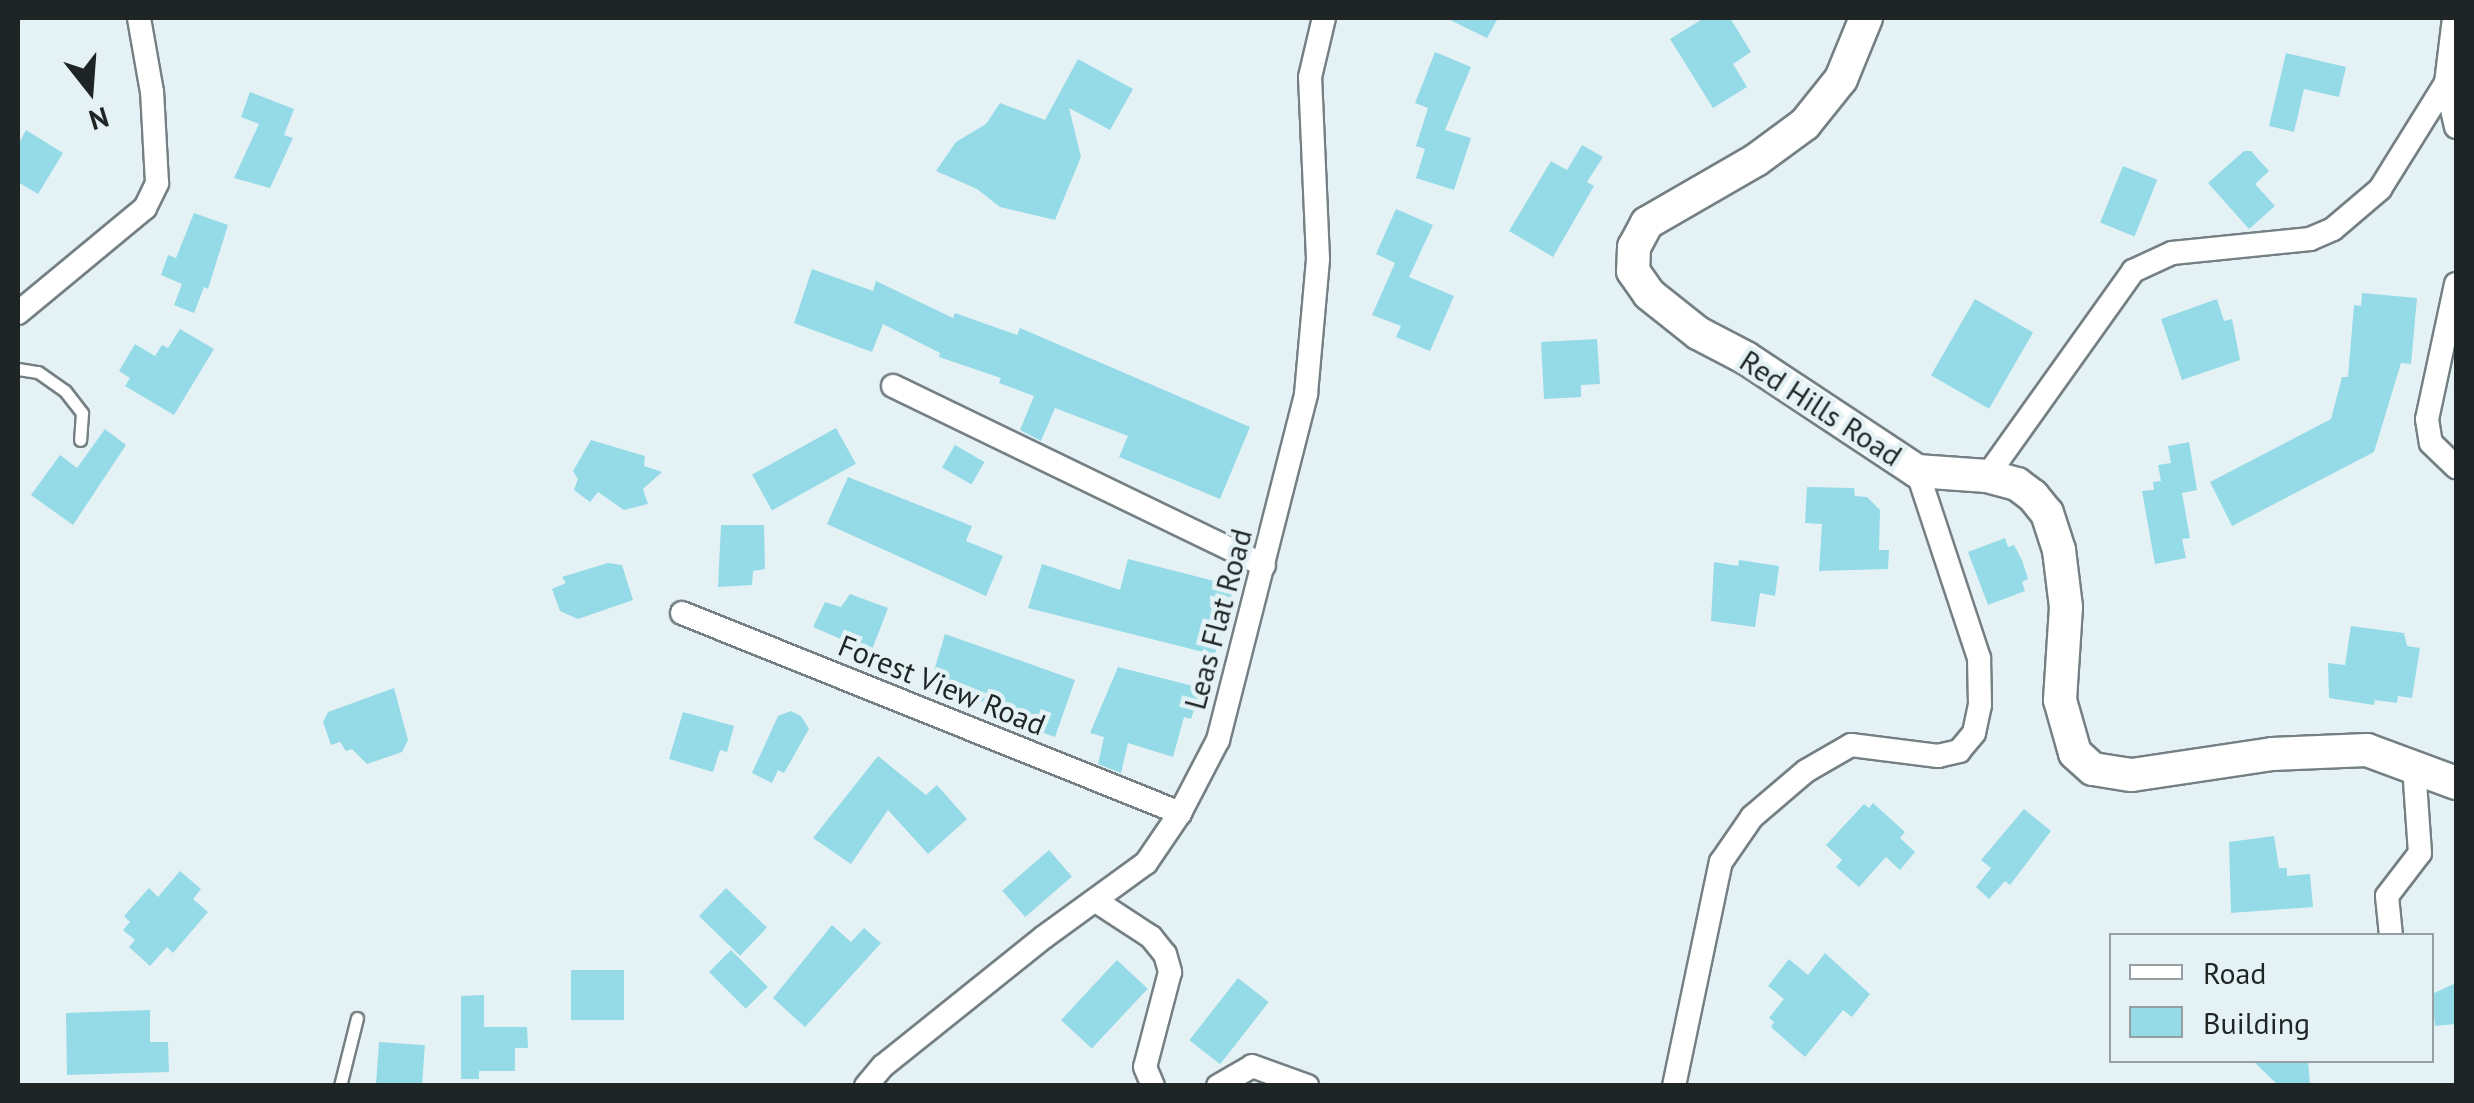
<!DOCTYPE html>
<style>
body{margin:0}
#map{position:relative;width:2474px;height:1103px;overflow:hidden;background:#e5f2f5;font-family:"PT Sans",sans-serif}
div>[style]{position:absolute}
[style*='--x']{left:calc(var(--x)*1px);top:calc(var(--y)*1px);width:calc(var(--w)*1px);rotate:calc(var(--a)*1deg)}
.building>*{inset:0;background:#95dae7;transform-origin:0 0}
.roads{filter:drop-shadow(2px 0 #748083) drop-shadow(-2px 0 #748083) drop-shadow(0 2px #748083) drop-shadow(0 -2px #748083)}
.service>*{height:11px;margin:-5.5px;padding:0 5.5px;transform-origin:5.5px;border-radius:5.5px;background:#fff}
.minor>*{height:22px;margin:-11px;padding:0 11px;transform-origin:11px;border-radius:11px;background:#fff}
.secondary>*{height:32px;margin:-16px;padding:0 16px;transform-origin:16px;border-radius:16px;background:#fff}
span{translate:-50% -50%;white-space:nowrap;text-align:center;line-height:1.15;-webkit-text-stroke:9px #e5f2f5;paint-order:stroke}
.street-label{font-size:30px;color:#1f2425}
.frame{position:absolute;inset:0;border:20px solid #1f2425;pointer-events:none}
.legend{position:absolute;left:2109px;top:933px;width:325px;height:130px;box-sizing:border-box;background:#e5f2f5;border:2px solid #96a0a2;margin:0;padding:12px 18px;list-style:none;font-size:30px;color:#1f2425}
.legend li{display:flex;align-items:center;gap:20px;height:50px}
.legend b{width:50px;border:2px solid #96a0a2}
.north{position:absolute;left:40px;top:40px;width:100px;height:100px;-webkit-text-stroke:8px #e5f2f5;paint-order:stroke;rotate:163deg;font-size:28px;font-weight:700;line-height:40px;text-align:center;color:#1f2425}
.north::after{content:'';display:block;margin:auto;width:35px;height:45px;background:#1f2425;clip-path:polygon(50% 0,100% 100%,50% 72%,0 100%)}
</style>
<div id="map">
<div class="building">
<div style="clip-path:polygon(1446px 18px,1498px 18px,1487px 38px)"></div>
<div style="clip-path:polygon(1704px 18px,1730px 18px,1751px 52px,1733px 64px,1747px 87px,1713px 108px,1670px 39px)"></div>
<div style="clip-path:polygon(1435px 52px,1471px 67px,1445px 130px,1471px 138px,1454px 190px,1416px 178px,1425px 149px,1416px 146px,1428px 108px,1415px 103px)"></div>
<div style="clip-path:polygon(2286px 53px,2346px 67px,2339px 97px,2304px 89px,2294px 132px,2269px 126px)"></div>
<div style="clip-path:polygon(1078px 59px,1133px 89px,1110px 130px,1069px 108px,1081px 157px,1055px 220px,1000px 207px,977px 189px,936px 171px,956px 142px,986px 124px,1000px 103px,1045px 120px)"></div>
<div style="clip-path:polygon(250px 92px,294px 109px,284px 135px,293px 138px,270px 188px,234px 178px,259px 124px,241px 117px)"></div>
<div style="clip-path:polygon(26px 130px,63px 153px,38px 194px,18px 182px,18px 145px)"></div>
<div style="clip-path:polygon(1582px 145px,1603px 157px,1587px 182px,1594px 186px,1553px 257px,1509px 231px,1551px 161px,1567px 170px)"></div>
<div style="clip-path:polygon(2244px 151px,2251px 151px,2269px 171px,2255px 184px,2275px 206px,2249px 229px,2208px 183px)"></div>
<div style="left:2123px;top:166px;width:37px;height:61px;rotate:22deg"></div>
<div style="clip-path:polygon(1396px 209px,1433px 225px,1409px 277px,1454px 296px,1430px 351px,1396px 337px,1401px 326px,1372px 315px,1395px 263px,1376px 254px)"></div>
<div style="clip-path:polygon(194px 213px,228px 225px,208px 289px,204px 287px,194px 313px,174px 305px,182px 284px,161px 275px,168px 255px,176px 258px)"></div>
<div style="clip-path:polygon(812px 269px,873px 291px,876px 281px,953px 318px,955px 313px,1017px 335px,1020px 328px,1250px 427px,1220px 499px,1119px 457px,1128px 436px,1055px 408px,1041px 441px,1020px 430px,1034px 396px,999px 383px,1001px 378px,939px 357px,940px 353px,883px 324px,872px 352px,794px 323px)"></div>
<div style="clip-path:polygon(2362px 293px,2417px 298px,2411px 364px,2401px 363px,2374px 452px,2232px 526px,2210px 482px,2331px 419px,2342px 377px,2348px 377px,2354px 305px,2361px 306px)"></div>
<div style="left:1975px;top:299px;width:67px;height:88px;rotate:30deg"></div>
<div style="clip-path:polygon(2217px 299px,2224px 321px,2232px 319px,2240px 360px,2182px 380px,2161px 319px)"></div>
<div style="clip-path:polygon(180px 329px,214px 349px,174px 415px,125px 386px,130px 378px,119px 371px,135px 344px,155px 356px,162px 345px,168px 348px)"></div>
<div style="clip-path:polygon(1597px 339px,1600px 384px,1581px 385px,1581px 397px,1544px 399px,1541px 342px)"></div>
<div style="left:836px;top:428px;width:41px;height:96px;rotate:61deg"></div>
<div style="clip-path:polygon(105px 429px,126px 445px,73px 525px,31px 495px,60px 455px,77px 468px)"></div>
<div style="clip-path:polygon(591px 440px,645px 456px,644px 466px,662px 472px,643px 489px,648px 504px,624px 510px,598px 492px,590px 502px,574px 490px,578px 479px,573px 471px)"></div>
<div style="clip-path:polygon(2189px 442px,2197px 490px,2182px 493px,2190px 538px,2182px 539px,2186px 558px,2155px 564px,2142px 491px,2154px 490px,2153px 482px,2161px 481px,2158px 465px,2171px 463px,2168px 446px)"></div>
<div style="left:955px;top:445px;width:34px;height:26px;rotate:30deg"></div>
<div style="clip-path:polygon(848px 477px,972px 526px,966px 541px,1003px 556px,986px 596px,827px 524px)"></div>
<div style="clip-path:polygon(1807px 487px,1854px 488px,1855px 496px,1867px 497px,1880px 510px,1879px 550px,1889px 550px,1888px 569px,1819px 571px,1822px 524px,1805px 523px)"></div>
<div style="clip-path:polygon(721px 525px,764px 525px,765px 569px,753px 571px,752px 585px,718px 587px)"></div>
<div style="clip-path:polygon(2005px 538px,2008px 547px,2014px 545px,2022px 560px,2028px 579px,2022px 582px,2025px 591px,1988px 605px,1968px 552px)"></div>
<div style="clip-path:polygon(1128px 559px,1234px 586px,1215px 655px,1028px 608px,1042px 564px,1120px 590px)"></div>
<div style="clip-path:polygon(1739px 560px,1779px 566px,1775px 596px,1760px 593px,1755px 627px,1711px 621px,1714px 562px,1738px 566px)"></div>
<div style="clip-path:polygon(608px 563px,622px 565px,633px 600px,578px 619px,560px 611px,552px 589px,566px 583px,562px 577px)"></div>
<div style="clip-path:polygon(850px 594px,888px 608px,870px 655px,850px 650px,843px 640px,813px 627px,825px 602px,841px 607px)"></div>
<div style="clip-path:polygon(2351px 626px,2404px 633px,2407px 646px,2420px 648px,2412px 698px,2398px 696px,2397px 703px,2375px 700px,2374px 705px,2329px 698px,2328px 663px,2345px 665px)"></div>
<div style="clip-path:polygon(945px 634px,1075px 680px,1055px 737px,990px 714px,994px 705px,944px 690px,945px 685px,931px 681px)"></div>
<div style="clip-path:polygon(1118px 667px,1201px 688px,1191px 719px,1184px 717px,1173px 757px,1128px 743px,1121px 773px,1098px 764px,1104px 737px,1090px 733px)"></div>
<div style="clip-path:polygon(394px 688px,408px 740px,402px 752px,367px 764px,352px 749px,346px 751px,340px 742px,331px 745px,323px 722px,328px 712px)"></div>
<div style="clip-path:polygon(791px 711px,801px 716px,809px 729px,784px 773px,778px 770px,772px 783px,752px 773px,778px 716px)"></div>
<div style="clip-path:polygon(683px 712px,734px 726px,727px 752px,720px 750px,713px 772px,669px 759px)"></div>
<div style="clip-path:polygon(878px 756px,926px 795px,937px 785px,967px 819px,928px 854px,888px 810px,851px 864px,813px 838px)"></div>
<div style="clip-path:polygon(1873px 803px,1905px 832px,1900px 838px,1915px 852px,1900px 870px,1886px 857px,1859px 887px,1836px 867px,1842px 860px,1826px 845px,1864px 804px,1869px 808px)"></div>
<div style="clip-path:polygon(2024px 809px,2051px 831px,2010px 885px,2005px 881px,1989px 899px,1976px 887px,1991px 868px,1981px 860px)"></div>
<div style="clip-path:polygon(2274px 836px,2279px 868px,2287px 868px,2287px 876px,2310px 874px,2313px 907px,2231px 913px,2229px 842px)"></div>
<div style="left:1049px;top:850px;width:35px;height:62px;rotate:49deg"></div>
<div style="clip-path:polygon(180px 871px,201px 889px,193px 899px,208px 912px,173px 953px,167px 947px,150px 966px,129px 947px,135px 940px,123px 930px,130px 922px,124px 916px,149px 888px,158px 897px)"></div>
<div style="left:726px;top:888px;width:57px;height:39px;rotate:44deg"></div>
<div style="clip-path:polygon(832px 925px,851px 942px,864px 928px,881px 943px,805px 1027px,773px 998px)"></div>
<div style="left:731px;top:950px;width:52px;height:31px;rotate:45deg"></div>
<div style="clip-path:polygon(1825px 953px,1870px 994px,1852px 1017px,1843px 1010px,1805px 1057px,1771px 1027px,1774px 1022px,1769px 1018px,1784px 999px,1768px 986px,1789px 959px,1808px 975px)"></div>
<div style="left:1117px;top:960px;width:42px;height:82px;rotate:43deg"></div>
<div style="left:571px;top:970px;width:53px;height:50px"></div>
<div style="left:1238px;top:978px;width:39px;height:79px;rotate:38deg"></div>
<div style="clip-path:polygon(2456px 983px,2456px 1024px,2435px 1026px,2432px 994px)"></div>
<div style="clip-path:polygon(484px 995px,484px 1027px,527px 1027px,528px 1048px,515px 1048px,515px 1071px,479px 1071px,479px 1079px,461px 1079px,461px 996px)"></div>
<div style="clip-path:polygon(150px 1010px,150px 1042px,168px 1042px,169px 1072px,67px 1075px,66px 1013px)"></div>
<div style="left:379px;top:1042px;width:46px;height:44px;rotate:4deg"></div>
<div style="clip-path:polygon(2252px 1060px,2308px 1060px,2310px 1086px,2279px 1086px)"></div>
</div>
<div class="roads">
<div class="service">
<div style="--x:18;--y:369;--w:20;--a:9"></div>
<div style="--x:38;--y:372;--w:33;--a:35"></div>
<div style="--x:65;--y:391;--w:28;--a:52"></div>
<div style="--x:82;--y:413;--w:27;--a:94"></div>
<div style="--x:340;--y:1086;--w:70;--a:-76"></div>
</div>
<div class="minor">
<div style="--x:2446;--y:83;--w:45;--a:77.2"></div>
<div style="--x:2456;--y:284;--w:138;--a:102.1"></div>
<div style="--x:2427;--y:419;--w:24;--a:81"></div>
<div style="--x:2431;--y:443;--w:35;--a:44"></div>
<div style="--x:18;--y:313;--w:165;--a:-39.6"></div>
<div style="--x:145;--y:208;--w:28;--a:-64"></div>
<div style="--x:157;--y:183;--w:91;--a:-93.1"></div>
<div style="--x:152;--y:92;--w:75;--a:-100"></div>
<div style="--x:893;--y:386;--w:412;--a:25.8"></div>
<div style="--x:1987;--y:476;--w:252;--a:-54.5"></div>
<div style="--x:2133;--y:271;--w:43;--a:-24.8"></div>
<div style="--x:2172;--y:253;--w:139;--a:-5.8"></div>
<div style="--x:2310;--y:239;--w:25;--a:-23"></div>
<div style="--x:2333;--y:229;--w:62;--a:-40.4"></div>
<div style="--x:2380;--y:189;--w:125;--a:-58.1"></div>
<div style="--x:2446;--y:83;--w:65;--a:-83"></div>
<div style="--x:682;--y:613;--w:537;--a:21.88"></div>
<div style="--x:1096;--y:901;--w:66;--a:33.2"></div>
<div style="--x:1151;--y:937;--w:22;--a:51"></div>
<div style="--x:1165;--y:954;--w:19;--a:74"></div>
<div style="--x:1170;--y:972;--w:98;--a:104.7"></div>
<div style="--x:1145;--y:1067;--w:21;--a:67"></div>
<div style="--x:2391;--y:936;--w:40;--a:-95.7"></div>
<div style="--x:2387;--y:896;--w:54;--a:-52.5"></div>
<div style="--x:2420;--y:853;--w:86;--a:-94"></div>
<div style="--x:866;--y:1086;--w:26;--a:-50"></div>
<div style="--x:883;--y:1066;--w:206;--a:-38.7"></div>
<div style="--x:1044;--y:937;--w:126;--a:-36"></div>
<div style="--x:1146;--y:863;--w:60;--a:-55.8"></div>
<div style="--x:1180;--y:813;--w:82;--a:-62.5"></div>
<div style="--x:1218;--y:740;--w:357;--a:-75.7"></div>
<div style="--x:1306;--y:394;--w:136;--a:-84.9"></div>
<div style="--x:1318;--y:259;--w:182;--a:-92.5"></div>
<div style="--x:1310;--y:77;--w:61;--a:-76.7"></div>
<div style="--x:1218;--y:1086;--w:39;--a:-30"></div>
<div style="--x:1252;--y:1066;--w:59;--a:20"></div>
<div style="--x:1674;--y:1086;--w:229;--a:-78.2"></div>
<div style="--x:1721;--y:862;--w:55;--a:-55.4"></div>
<div style="--x:1752;--y:817;--w:71;--a:-40.4"></div>
<div style="--x:1806;--y:771;--w:52;--a:-30"></div>
<div style="--x:1851;--y:745;--w:88;--a:7.2"></div>
<div style="--x:1938;--y:756;--w:22;--a:-13"></div>
<div style="--x:1959;--y:751;--w:23;--a:-50"></div>
<div style="--x:1974;--y:733;--w:29;--a:-78"></div>
<div style="--x:1980;--y:705;--w:47;--a:-91.2"></div>
<div style="--x:1979;--y:658;--w:197;--a:-108.3"></div>
</div>
<div class="secondary">
<div style="--x:1866;--y:18;--w:66;--a:112.3"></div>
<div style="--x:1841;--y:79;--w:58;--a:128.7"></div>
<div style="--x:1805;--y:124;--w:61;--a:143.7"></div>
<div style="--x:1756;--y:160;--w:126;--a:150"></div>
<div style="--x:1647;--y:223;--w:27;--a:118"></div>
<div style="--x:1634;--y:247;--w:24;--a:92"></div>
<div style="--x:1633;--y:271;--w:28;--a:55"></div>
<div style="--x:1649;--y:294;--w:63;--a:38.5"></div>
<div style="--x:1698;--y:333;--w:54;--a:27.5"></div>
<div style="--x:1746;--y:358;--w:205;--a:33.5"></div>
<div style="--x:1917;--y:471;--w:70;--a:4.1"></div>
<div style="--x:1987;--y:476;--w:31;--a:15"></div>
<div style="--x:2017;--y:484;--w:20;--a:37"></div>
<div style="--x:2033;--y:496;--w:22;--a:51"></div>
<div style="--x:2047;--y:513;--w:39;--a:72"></div>
<div style="--x:2059;--y:550;--w:57;--a:83"></div>
<div style="--x:2066;--y:607;--w:93;--a:93.7"></div>
<div style="--x:2060;--y:700;--w:55;--a:74.2"></div>
<div style="--x:2075;--y:753;--w:24;--a:42"></div>
<div style="--x:2093;--y:769;--w:39;--a:9"></div>
<div style="--x:2132;--y:775;--w:142;--a:-8.5"></div>
<div style="--x:2272;--y:754;--w:95;--a:-2.4"></div>
<div style="--x:2367;--y:750;--w:95;--a:20.3"></div>
</div>
</div>
<div class="street-label">
<span style="left:1821px;top:408px;rotate:33deg">Red Hills Road</span>
<span style="left:1218px;top:619px;rotate:-75deg">Leas Flat Road</span>
<span style="left:942px;top:685px;rotate:22deg">Forest View Road</span>
</div>
<div class="frame"></div>
<ul class="legend">
<li><b style="height:12px;background:#fff"></b>Road</li>
<li><b style="height:28px;background:#95dae7"></b>Building</li>
</ul>
<div class="north">N</div>
</div>
